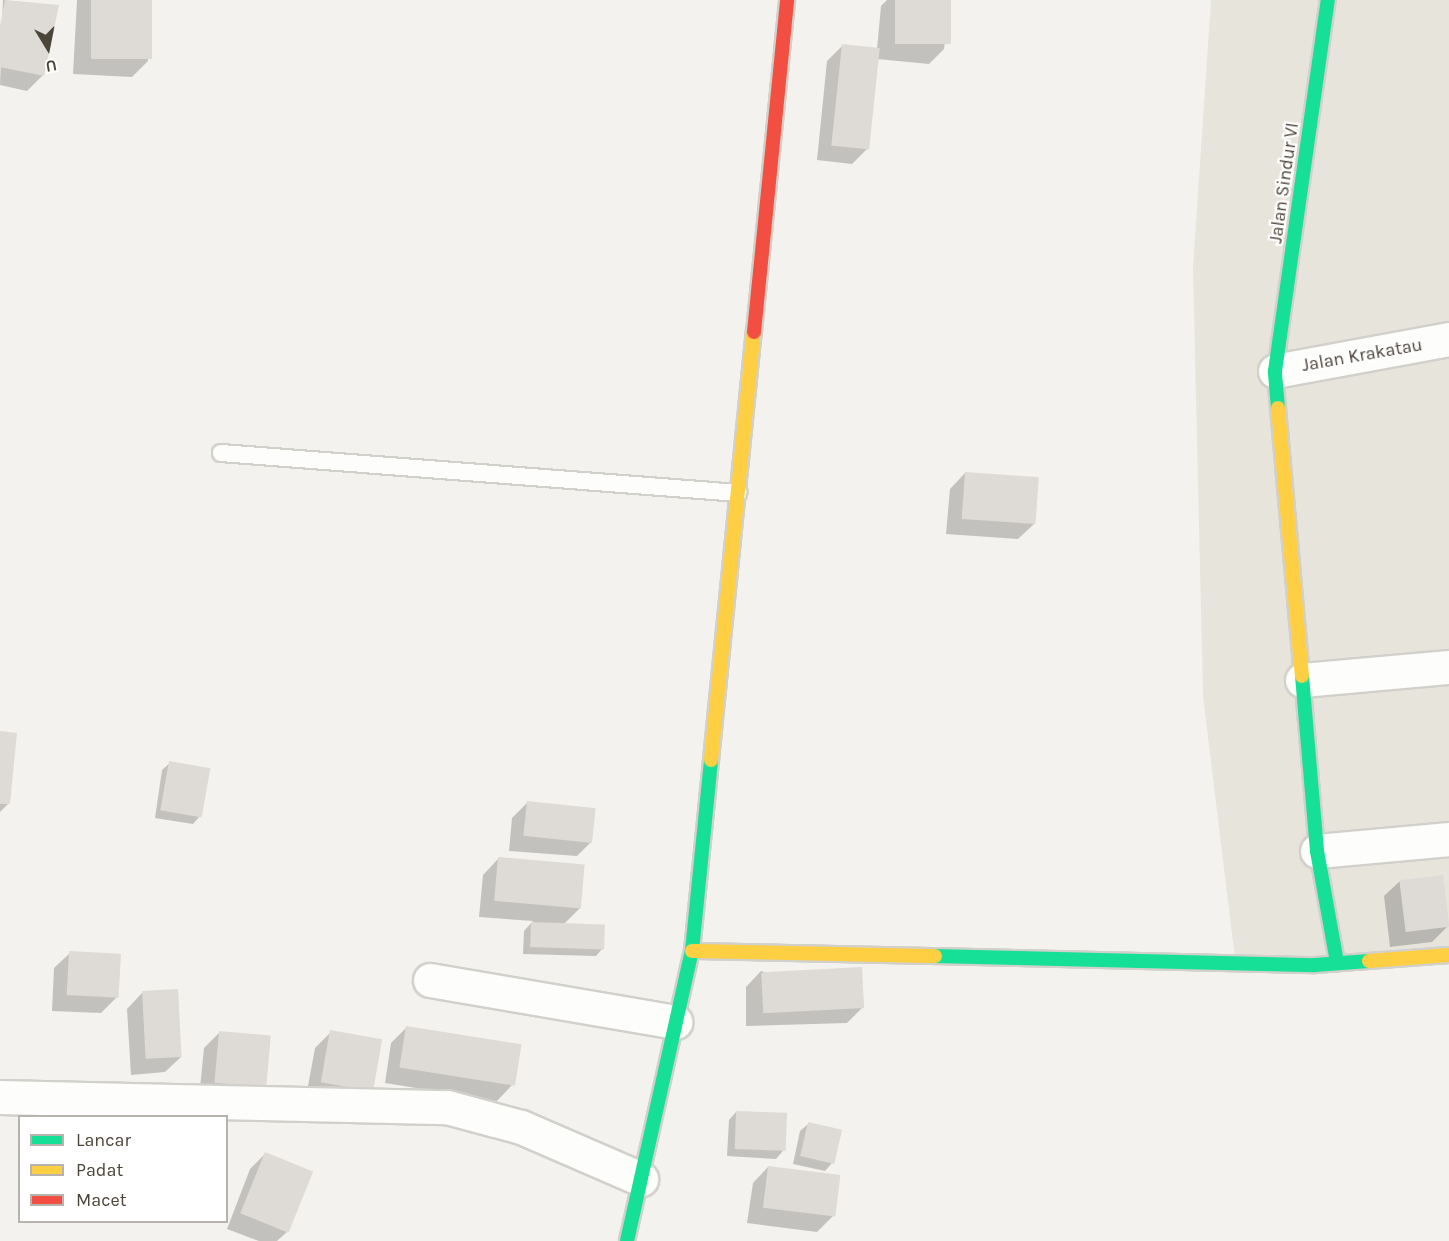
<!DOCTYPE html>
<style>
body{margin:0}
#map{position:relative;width:1449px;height:1241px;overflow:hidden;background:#f4f2ee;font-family:Karla,sans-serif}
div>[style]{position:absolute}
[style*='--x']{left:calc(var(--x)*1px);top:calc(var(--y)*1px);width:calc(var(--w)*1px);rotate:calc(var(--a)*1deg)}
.residential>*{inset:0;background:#e7e4dc}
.shadow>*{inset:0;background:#0003}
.building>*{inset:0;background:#dedbd6;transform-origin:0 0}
.roads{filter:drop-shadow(2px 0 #d2d0cb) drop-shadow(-2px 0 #d2d0cb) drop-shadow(0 2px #d2d0cb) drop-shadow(0 -2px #d2d0cb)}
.lane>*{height:16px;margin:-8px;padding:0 8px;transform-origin:8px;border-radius:8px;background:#fdfdfc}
.street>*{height:33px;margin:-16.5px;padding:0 16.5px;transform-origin:16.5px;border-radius:16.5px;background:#fdfdfc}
.fast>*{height:14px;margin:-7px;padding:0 7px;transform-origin:7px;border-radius:7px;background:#16e098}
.slow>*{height:14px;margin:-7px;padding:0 7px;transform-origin:7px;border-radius:7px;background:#ffcf43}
.jam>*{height:14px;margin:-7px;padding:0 7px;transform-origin:7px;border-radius:7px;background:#f24e42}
span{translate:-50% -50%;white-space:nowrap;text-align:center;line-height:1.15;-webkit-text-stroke:4.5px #fff;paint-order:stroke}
.street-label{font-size:18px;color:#4b4439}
.legend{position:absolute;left:18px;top:1115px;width:210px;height:108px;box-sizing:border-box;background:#fff;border:2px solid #b7b4b0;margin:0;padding:8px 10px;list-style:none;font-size:18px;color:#4b4439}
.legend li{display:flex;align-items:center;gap:12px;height:30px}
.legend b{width:30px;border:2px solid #b7b4b0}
.north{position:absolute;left:18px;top:18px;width:60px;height:60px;-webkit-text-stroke:4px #fff;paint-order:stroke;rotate:170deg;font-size:16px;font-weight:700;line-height:24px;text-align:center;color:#4b4439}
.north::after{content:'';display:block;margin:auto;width:21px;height:27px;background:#4b4439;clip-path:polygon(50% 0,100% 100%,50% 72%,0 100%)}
</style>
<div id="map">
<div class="residential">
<div style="clip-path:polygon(1211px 0,1449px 0,1449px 949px,1236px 967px,1203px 696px,1193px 268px)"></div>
</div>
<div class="shadow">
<div style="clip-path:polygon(3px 0,57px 6px,43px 75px,27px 91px,0 85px)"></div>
<div style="clip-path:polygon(77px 0,151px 0,148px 61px,132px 77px,73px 74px)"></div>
<div style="clip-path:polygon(887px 0,950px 0,944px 49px,929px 64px,877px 59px,868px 148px,852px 164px,817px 160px,827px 61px,842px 46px,877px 49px,881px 6px)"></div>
<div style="clip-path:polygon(965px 473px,1034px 524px,1018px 539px,946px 534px,950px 489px)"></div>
<div style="clip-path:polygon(0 733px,8px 804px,0 812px)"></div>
<div style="clip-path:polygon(170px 763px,200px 816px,193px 824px,155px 818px,162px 770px)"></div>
<div style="clip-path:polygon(527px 803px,592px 841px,577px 856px,509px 851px,512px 818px)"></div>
<div style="clip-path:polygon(498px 859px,580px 908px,564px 924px,603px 948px,596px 956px,523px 954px,524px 931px,533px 921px,479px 917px,483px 875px)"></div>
<div style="clip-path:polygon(1400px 881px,1448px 926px,1432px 942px,1390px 947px,1384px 896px)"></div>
<div style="clip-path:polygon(70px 953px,117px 997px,101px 1013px,52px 1011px,54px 968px)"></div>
<div style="clip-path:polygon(761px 971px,862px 1008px,847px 1023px,746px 1026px,746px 987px)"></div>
<div style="clip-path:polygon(142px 993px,181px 1057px,165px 1072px,131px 1075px,127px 1009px)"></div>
<div style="clip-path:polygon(407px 1027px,512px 1085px,497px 1101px,385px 1083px,391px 1043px)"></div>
<div style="clip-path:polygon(220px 1032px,265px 1088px,199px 1098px,204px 1048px)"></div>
<div style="clip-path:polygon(331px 1032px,371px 1091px,306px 1097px,315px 1048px)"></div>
<div style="clip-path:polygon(736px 1112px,783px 1151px,776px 1159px,727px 1156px,729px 1120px)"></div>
<div style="clip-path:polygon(808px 1124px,832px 1163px,825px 1171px,793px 1164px,800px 1131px)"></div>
<div style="clip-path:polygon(265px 1154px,288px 1231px,277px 1241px,259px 1241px,227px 1229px,250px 1169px)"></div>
<div style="clip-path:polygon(768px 1167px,833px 1216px,817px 1232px,747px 1223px,753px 1183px)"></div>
</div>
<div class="building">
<div style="clip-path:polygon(5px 0,59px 5px,44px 76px,0 67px,0 26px)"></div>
<div style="left:91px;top:0;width:61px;height:59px"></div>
<div style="left:895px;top:0;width:56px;height:44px"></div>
<div style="left:842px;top:44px;width:38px;height:102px;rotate:6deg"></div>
<div style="left:965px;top:472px;width:74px;height:47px;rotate:4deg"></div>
<div style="clip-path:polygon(0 731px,17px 733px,10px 804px,0 804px)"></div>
<div style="left:169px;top:761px;width:42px;height:50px;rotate:10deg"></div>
<div style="left:527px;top:801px;width:69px;height:35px;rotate:6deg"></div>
<div style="left:498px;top:857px;width:87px;height:44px;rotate:5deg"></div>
<div style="left:1443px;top:875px;width:52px;height:44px;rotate:83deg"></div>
<div style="left:531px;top:922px;width:74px;height:25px;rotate:2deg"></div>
<div style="left:69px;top:951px;width:52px;height:44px;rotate:3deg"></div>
<div style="left:862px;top:967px;width:41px;height:101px;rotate:87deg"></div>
<div style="left:178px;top:989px;width:68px;height:36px;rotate:87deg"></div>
<div style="left:406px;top:1026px;width:117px;height:42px;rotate:9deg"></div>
<div style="left:330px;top:1030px;width:53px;height:53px;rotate:10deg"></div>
<div style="left:219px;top:1031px;width:52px;height:52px;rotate:5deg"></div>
<div style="left:736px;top:1111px;width:51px;height:38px;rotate:2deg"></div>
<div style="left:808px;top:1122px;width:35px;height:35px;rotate:13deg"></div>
<div style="left:265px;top:1152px;width:52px;height:66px;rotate:22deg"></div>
<div style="left:768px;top:1166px;width:73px;height:42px;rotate:7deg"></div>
</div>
<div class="roads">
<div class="lane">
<div style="--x:221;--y:453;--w:519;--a:4.42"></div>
</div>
<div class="street">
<div style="--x:1275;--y:371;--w:177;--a:-10.4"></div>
<div style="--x:1302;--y:680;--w:148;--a:-5.1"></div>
<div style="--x:1317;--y:851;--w:133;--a:-5.2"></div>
<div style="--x:430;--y:980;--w:249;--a:9.7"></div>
<div style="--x:0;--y:1097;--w:447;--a:1.3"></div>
<div style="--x:447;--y:1107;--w:77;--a:15.1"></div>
<div style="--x:521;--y:1127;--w:131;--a:23.4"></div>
</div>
<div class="fast">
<div style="--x:1278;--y:408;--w:37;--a:-95"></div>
<div style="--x:1275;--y:371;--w:375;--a:-81.9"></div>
<div style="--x:1302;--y:676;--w:176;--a:85.1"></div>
<div style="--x:1317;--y:851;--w:113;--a:79.8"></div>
<div style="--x:935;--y:956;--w:380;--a:1.4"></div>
<div style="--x:1315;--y:965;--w:54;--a:-4.2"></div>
<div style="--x:627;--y:1241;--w:297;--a:-77.4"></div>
<div style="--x:692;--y:951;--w:192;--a:-84.3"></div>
</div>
<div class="slow">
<div style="--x:1278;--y:408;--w:269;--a:84.9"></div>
<div style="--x:711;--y:760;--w:430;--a:-84.3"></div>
<div style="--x:692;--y:951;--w:243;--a:1.2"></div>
<div style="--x:1369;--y:961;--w:80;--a:-4.3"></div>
</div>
<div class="jam">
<div style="--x:754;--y:332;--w:334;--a:-84.3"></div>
</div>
</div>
<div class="street-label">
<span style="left:1284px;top:183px;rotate:-82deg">Jalan Sindur VI</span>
<span style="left:1362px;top:355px;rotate:-10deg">Jalan Krakatau</span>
</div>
<ul class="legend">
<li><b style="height:8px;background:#16e098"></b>Lancar</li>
<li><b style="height:8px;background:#ffcf43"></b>Padat</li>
<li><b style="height:8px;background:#f24e42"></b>Macet</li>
</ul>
<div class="north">U</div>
</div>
